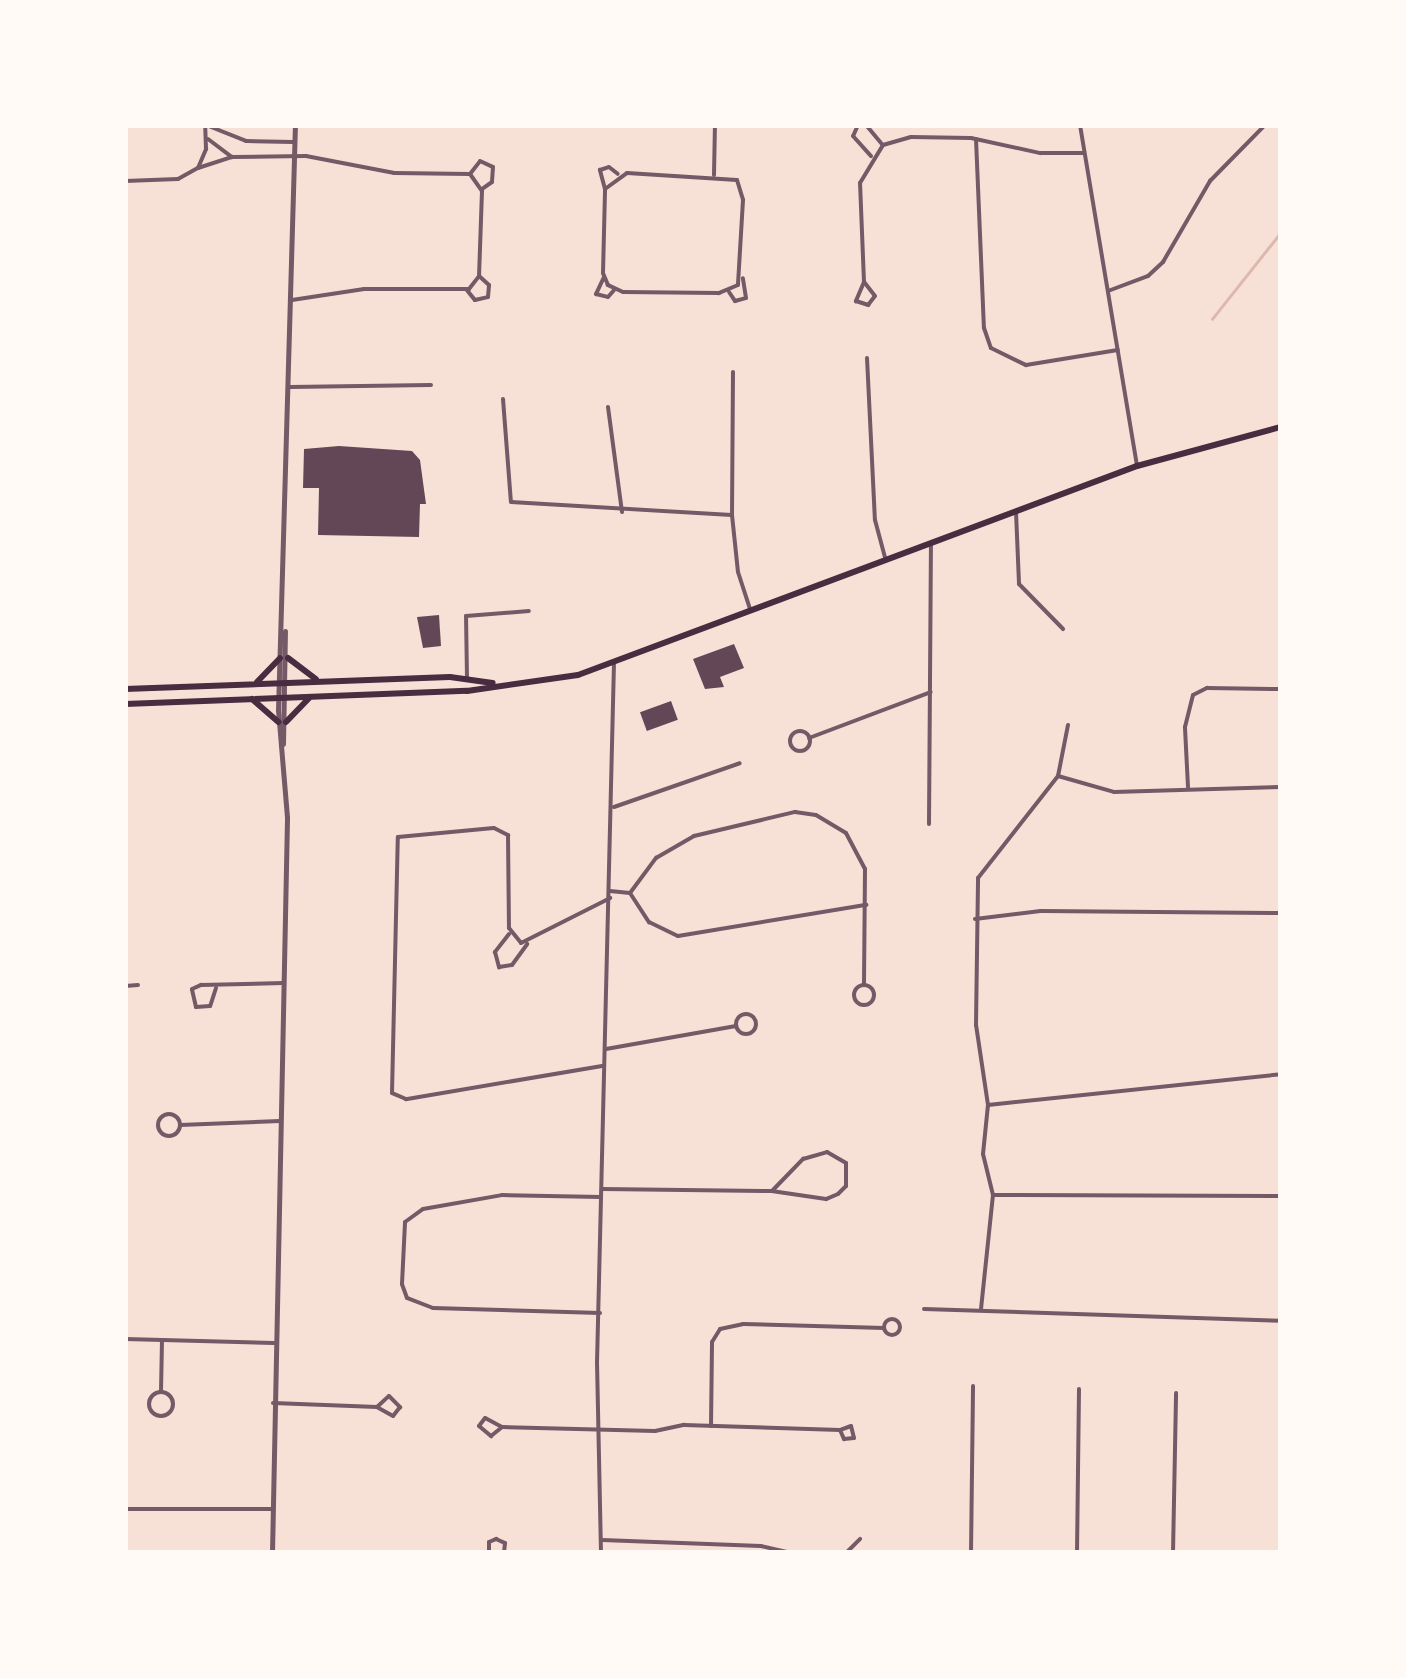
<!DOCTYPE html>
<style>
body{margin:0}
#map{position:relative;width:1406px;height:1678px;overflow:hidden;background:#f7e1d7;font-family:"Asap Condensed",sans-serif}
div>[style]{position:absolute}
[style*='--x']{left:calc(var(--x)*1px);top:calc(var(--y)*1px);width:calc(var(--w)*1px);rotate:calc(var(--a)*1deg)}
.stream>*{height:2.5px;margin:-1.25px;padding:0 1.25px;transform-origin:1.25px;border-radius:1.25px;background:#dcb8b0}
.building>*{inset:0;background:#644757;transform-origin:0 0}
.minor>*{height:4px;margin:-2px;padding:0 2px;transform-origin:2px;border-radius:2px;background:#755966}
.minor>.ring{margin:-2px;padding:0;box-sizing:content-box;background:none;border:4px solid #755966;border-radius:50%}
.tertiary>*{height:5px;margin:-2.5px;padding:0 2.5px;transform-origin:2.5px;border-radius:2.5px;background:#755966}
.primary>*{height:6px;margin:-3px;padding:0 3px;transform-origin:3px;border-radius:3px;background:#4a2c40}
span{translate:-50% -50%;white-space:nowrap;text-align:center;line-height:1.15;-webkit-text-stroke:10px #fffaf5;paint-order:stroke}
.frame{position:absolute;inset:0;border:128px solid #fffaf5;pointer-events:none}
</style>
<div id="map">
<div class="stream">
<div style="--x:1212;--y:319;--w:111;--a:-51.6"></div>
</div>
<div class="building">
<div style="clip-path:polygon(339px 446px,412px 451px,420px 460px,426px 504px,420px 504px,419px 537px,318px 535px,319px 488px,303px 488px,304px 449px)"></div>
<div style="clip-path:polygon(439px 615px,441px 646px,423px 648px,417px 617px)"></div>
<div style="clip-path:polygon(734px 644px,744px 668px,720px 677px,724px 687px,705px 689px,693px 659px)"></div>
<div style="left:671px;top:701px;width:20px;height:33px;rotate:70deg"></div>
</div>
<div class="minor">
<div style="--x:206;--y:125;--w:43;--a:21.8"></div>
<div style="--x:246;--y:141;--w:47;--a:1.2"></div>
<div style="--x:858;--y:125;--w:12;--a:114"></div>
<div style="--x:853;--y:136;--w:27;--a:48"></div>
<div style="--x:866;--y:125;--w:26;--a:50"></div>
<div style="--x:1080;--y:125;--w:346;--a:80.5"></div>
<div style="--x:208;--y:139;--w:30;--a:37"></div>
<div style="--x:976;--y:139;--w:189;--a:87.6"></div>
<div style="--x:984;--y:328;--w:21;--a:71"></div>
<div style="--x:991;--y:348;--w:39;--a:26"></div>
<div style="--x:1026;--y:365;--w:93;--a:-9.3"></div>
<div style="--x:198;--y:168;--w:36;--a:-18"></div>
<div style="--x:232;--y:157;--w:74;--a:-0.8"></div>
<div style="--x:306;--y:156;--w:90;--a:10.9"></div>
<div style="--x:394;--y:173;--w:76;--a:0.8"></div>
<div style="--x:470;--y:174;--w:21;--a:55"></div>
<div style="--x:482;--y:191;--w:85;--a:92"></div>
<div style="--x:627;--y:173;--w:110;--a:3.6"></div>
<div style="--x:737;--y:180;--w:21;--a:73"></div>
<div style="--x:743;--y:200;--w:85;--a:93.4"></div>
<div style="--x:738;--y:285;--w:21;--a:157"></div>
<div style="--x:719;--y:293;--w:96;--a:-179.4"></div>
<div style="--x:623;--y:292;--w:17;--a:-155"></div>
<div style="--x:608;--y:285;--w:13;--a:-113"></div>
<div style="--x:603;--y:273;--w:84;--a:-88.6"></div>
<div style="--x:605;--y:189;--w:27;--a:-36"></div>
<div style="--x:470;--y:174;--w:16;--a:-52"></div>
<div style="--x:480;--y:161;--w:14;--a:25"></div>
<div style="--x:493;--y:167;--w:15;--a:94"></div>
<div style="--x:492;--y:182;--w:12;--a:145"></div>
<div style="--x:714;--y:175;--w:50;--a:-88.9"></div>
<div style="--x:125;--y:181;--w:53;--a:-2.2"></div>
<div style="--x:178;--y:179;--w:23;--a:-29"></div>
<div style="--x:198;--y:168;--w:21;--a:-67"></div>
<div style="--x:206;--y:149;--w:24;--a:-92"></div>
<div style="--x:605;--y:189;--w:20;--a:-105"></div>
<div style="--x:600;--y:170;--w:9;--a:-18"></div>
<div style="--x:609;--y:167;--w:11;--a:38"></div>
<div style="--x:604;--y:277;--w:19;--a:115"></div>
<div style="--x:596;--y:294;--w:12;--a:14"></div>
<div style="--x:608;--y:297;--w:9;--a:-49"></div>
<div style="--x:864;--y:282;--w:21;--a:113"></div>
<div style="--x:856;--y:301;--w:13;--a:18"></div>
<div style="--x:868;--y:305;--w:11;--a:-52"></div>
<div style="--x:875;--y:296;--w:18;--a:-128"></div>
<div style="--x:864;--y:282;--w:99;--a:-92.3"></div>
<div style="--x:860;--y:183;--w:44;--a:-58.8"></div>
<div style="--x:883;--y:145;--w:29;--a:-16"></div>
<div style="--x:911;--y:137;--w:60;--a:1"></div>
<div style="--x:971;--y:138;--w:71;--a:12.3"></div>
<div style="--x:1040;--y:153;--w:43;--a:0"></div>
<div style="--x:466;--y:289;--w:14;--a:51"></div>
<div style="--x:475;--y:300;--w:13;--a:-13"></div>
<div style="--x:488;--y:297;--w:12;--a:-85"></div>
<div style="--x:489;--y:285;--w:13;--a:-138"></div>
<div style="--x:1108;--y:291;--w:43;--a:-20.6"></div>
<div style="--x:1148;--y:276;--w:21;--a:-43"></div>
<div style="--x:1163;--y:262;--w:94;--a:-59.9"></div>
<div style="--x:1210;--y:181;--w:78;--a:-45.5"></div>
<div style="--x:729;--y:292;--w:11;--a:56"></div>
<div style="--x:735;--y:301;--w:11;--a:-15"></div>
<div style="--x:746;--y:298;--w:20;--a:-99"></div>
<div style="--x:292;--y:300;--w:73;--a:-8.7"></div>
<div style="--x:364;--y:289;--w:105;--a:0"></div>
<div style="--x:469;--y:289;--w:16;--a:-52"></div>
<div style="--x:867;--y:358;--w:162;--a:87.2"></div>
<div style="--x:875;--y:520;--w:38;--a:75"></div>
<div style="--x:733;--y:372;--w:143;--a:90.4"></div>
<div style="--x:732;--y:515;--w:57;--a:84"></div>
<div style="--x:738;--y:572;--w:38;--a:72"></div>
<div style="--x:290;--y:387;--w:141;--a:-0.8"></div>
<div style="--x:503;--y:399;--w:103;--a:85.6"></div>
<div style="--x:511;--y:502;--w:221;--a:3.4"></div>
<div style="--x:608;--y:407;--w:106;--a:82.4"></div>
<div style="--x:1016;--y:512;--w:72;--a:87.6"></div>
<div style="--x:1019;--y:584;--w:63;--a:45.6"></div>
<div style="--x:467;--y:678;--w:62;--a:-90.9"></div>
<div style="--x:466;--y:616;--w:63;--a:-4.5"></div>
<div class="ring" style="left:790px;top:731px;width:16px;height:16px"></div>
<div style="--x:809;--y:738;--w:130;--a:-20.7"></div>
<div style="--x:1058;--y:776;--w:58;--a:15.9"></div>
<div style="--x:1114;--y:792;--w:167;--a:-1.7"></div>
<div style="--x:1188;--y:787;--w:60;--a:-92.9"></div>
<div style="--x:1185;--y:727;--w:33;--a:-76"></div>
<div style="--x:1193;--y:695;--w:16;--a:-27"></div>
<div style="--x:1207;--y:688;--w:74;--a:0.8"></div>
<div style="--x:614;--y:807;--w:133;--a:-19.2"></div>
<div style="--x:929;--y:824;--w:279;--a:-89.6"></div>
<div style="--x:610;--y:891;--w:20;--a:6"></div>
<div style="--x:630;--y:893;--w:44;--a:-53.4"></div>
<div style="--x:656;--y:858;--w:44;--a:-30.1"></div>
<div style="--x:694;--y:836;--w:104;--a:-13.4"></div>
<div style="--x:795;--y:812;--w:21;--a:8"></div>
<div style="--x:816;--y:815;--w:35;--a:31"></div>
<div style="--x:846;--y:833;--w:41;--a:62.2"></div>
<div style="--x:865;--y:869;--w:116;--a:90.5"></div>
<div style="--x:630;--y:893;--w:35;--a:57"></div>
<div style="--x:649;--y:922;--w:32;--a:26"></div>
<div style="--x:678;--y:936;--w:191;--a:-9.4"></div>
<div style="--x:975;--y:919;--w:66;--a:-6.9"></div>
<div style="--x:1041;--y:911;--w:240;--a:0.5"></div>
<div style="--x:509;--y:934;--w:23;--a:128"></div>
<div style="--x:495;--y:952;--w:16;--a:75"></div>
<div style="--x:499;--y:967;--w:13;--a:-9"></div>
<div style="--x:512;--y:965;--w:26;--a:-54"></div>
<div class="ring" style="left:854px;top:985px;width:16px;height:16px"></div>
<div style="--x:125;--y:986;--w:13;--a:-4"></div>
<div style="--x:216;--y:988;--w:19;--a:108"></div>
<div style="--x:210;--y:1006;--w:14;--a:176"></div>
<div style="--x:196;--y:1007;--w:18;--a:-103"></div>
<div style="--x:192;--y:989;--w:10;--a:-24"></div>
<div style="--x:201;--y:985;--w:83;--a:-1.4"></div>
<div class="ring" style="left:736px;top:1014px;width:16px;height:16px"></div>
<div style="--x:606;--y:1049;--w:132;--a:-10"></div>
<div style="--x:602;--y:1066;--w:199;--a:170.4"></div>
<div style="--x:406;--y:1099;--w:15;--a:-157"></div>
<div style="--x:392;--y:1093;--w:256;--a:-88.7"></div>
<div style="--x:398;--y:837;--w:96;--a:-5.4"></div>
<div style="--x:494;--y:828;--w:16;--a:27"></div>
<div style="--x:508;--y:835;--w:93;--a:89.4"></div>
<div style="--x:509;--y:928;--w:19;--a:51"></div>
<div style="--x:521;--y:943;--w:100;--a:-26.8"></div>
<div style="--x:988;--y:1105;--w:295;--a:-6"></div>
<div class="ring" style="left:158px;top:1114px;width:18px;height:18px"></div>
<div style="--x:180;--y:1125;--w:100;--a:-2.3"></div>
<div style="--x:827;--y:1152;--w:22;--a:30"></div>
<div style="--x:846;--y:1163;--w:23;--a:90"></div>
<div style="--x:846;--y:1186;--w:11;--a:135"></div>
<div style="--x:838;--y:1194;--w:13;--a:157"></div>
<div style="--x:826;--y:1199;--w:55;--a:-171.6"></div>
<div style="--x:772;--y:1191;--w:45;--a:-45.9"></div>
<div style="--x:803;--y:1159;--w:25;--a:-16"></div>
<div style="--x:602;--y:1189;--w:170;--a:0.7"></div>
<div style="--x:993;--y:1195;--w:288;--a:0.2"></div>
<div style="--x:924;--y:1309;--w:357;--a:1.9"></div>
<div style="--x:981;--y:1309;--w:115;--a:-84"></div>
<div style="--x:993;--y:1195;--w:42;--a:-103.7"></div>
<div style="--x:983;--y:1154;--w:49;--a:-84.2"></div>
<div style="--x:988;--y:1105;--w:81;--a:-98.5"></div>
<div style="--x:976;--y:1025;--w:147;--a:-89.2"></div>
<div style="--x:978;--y:878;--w:130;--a:-51.9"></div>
<div style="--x:1058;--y:776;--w:52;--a:-78.9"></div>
<div style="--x:600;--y:1313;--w:167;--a:-178.3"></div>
<div style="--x:433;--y:1308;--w:28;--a:-159"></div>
<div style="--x:407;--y:1298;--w:15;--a:-110"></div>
<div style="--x:402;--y:1284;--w:62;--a:-87.2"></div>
<div style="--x:405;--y:1222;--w:22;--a:-36"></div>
<div style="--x:423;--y:1209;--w:80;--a:-10"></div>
<div style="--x:502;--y:1195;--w:99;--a:1.2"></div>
<div class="ring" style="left:884px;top:1319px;width:12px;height:12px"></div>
<div style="--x:125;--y:1339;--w:149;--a:1.5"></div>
<div style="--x:161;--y:1392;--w:50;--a:-88.9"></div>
<div class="ring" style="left:149px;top:1392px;width:20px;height:20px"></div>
<div style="--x:273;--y:1403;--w:104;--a:2.2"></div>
<div style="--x:377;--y:1407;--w:16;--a:-43"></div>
<div style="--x:389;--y:1396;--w:16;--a:45"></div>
<div style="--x:400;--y:1407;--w:11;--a:128"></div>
<div style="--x:393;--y:1416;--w:18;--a:-151"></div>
<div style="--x:711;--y:1426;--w:84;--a:-89.3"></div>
<div style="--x:712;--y:1342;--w:15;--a:-58"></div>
<div style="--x:720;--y:1329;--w:24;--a:-12"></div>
<div style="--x:743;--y:1324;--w:141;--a:1.6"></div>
<div style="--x:502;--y:1427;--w:19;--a:-152"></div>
<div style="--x:485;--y:1418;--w:10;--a:127"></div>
<div style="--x:479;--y:1426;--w:16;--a:40"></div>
<div style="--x:491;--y:1436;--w:14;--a:-39"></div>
<div style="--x:502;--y:1427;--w:153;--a:1.5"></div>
<div style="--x:655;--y:1431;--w:30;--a:-12"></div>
<div style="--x:684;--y:1425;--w:156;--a:1.8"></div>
<div style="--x:840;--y:1430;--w:10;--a:66"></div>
<div style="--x:844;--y:1439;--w:10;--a:-6"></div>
<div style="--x:854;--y:1438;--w:12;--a:-104"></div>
<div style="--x:851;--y:1426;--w:12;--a:160"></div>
<div style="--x:125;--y:1509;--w:147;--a:0"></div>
<div style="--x:602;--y:1540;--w:159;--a:2.2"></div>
<div style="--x:761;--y:1546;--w:31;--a:13"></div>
<div style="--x:489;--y:1553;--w:11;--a:-90"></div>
<div style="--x:489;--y:1542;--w:8;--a:-23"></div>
<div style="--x:496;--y:1539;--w:10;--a:24"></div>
<div style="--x:505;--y:1543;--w:10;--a:96"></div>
<div style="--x:601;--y:1553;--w:190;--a:-91.2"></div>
<div style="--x:597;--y:1363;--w:699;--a:-88.61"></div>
<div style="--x:846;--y:1553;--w:20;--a:-45"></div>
<div style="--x:971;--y:1553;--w:167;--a:-89.3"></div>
<div style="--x:1077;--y:1553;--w:164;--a:-89.3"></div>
<div style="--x:1173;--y:1553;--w:160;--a:-88.9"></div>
</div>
<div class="tertiary">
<div style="--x:283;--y:744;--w:113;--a:-89"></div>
<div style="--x:272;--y:1553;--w:736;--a:-88.83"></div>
<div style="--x:287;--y:817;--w:107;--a:-94.8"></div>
<div style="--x:278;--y:710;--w:585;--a:-88.34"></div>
</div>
<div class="primary">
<div style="--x:288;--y:658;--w:35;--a:37"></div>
<div style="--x:257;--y:682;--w:33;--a:-46"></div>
<div style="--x:125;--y:689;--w:325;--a:-2.1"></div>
<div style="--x:450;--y:677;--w:43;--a:7.9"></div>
<div style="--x:252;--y:699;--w:35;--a:41"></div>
<div style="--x:125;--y:704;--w:342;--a:-2.2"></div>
<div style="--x:467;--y:691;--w:112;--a:-8.2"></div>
<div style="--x:578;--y:675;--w:597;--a:-20.5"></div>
<div style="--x:1137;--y:466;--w:149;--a:-15.2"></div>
<div style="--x:286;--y:722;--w:33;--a:-46"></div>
</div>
<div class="frame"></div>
</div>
